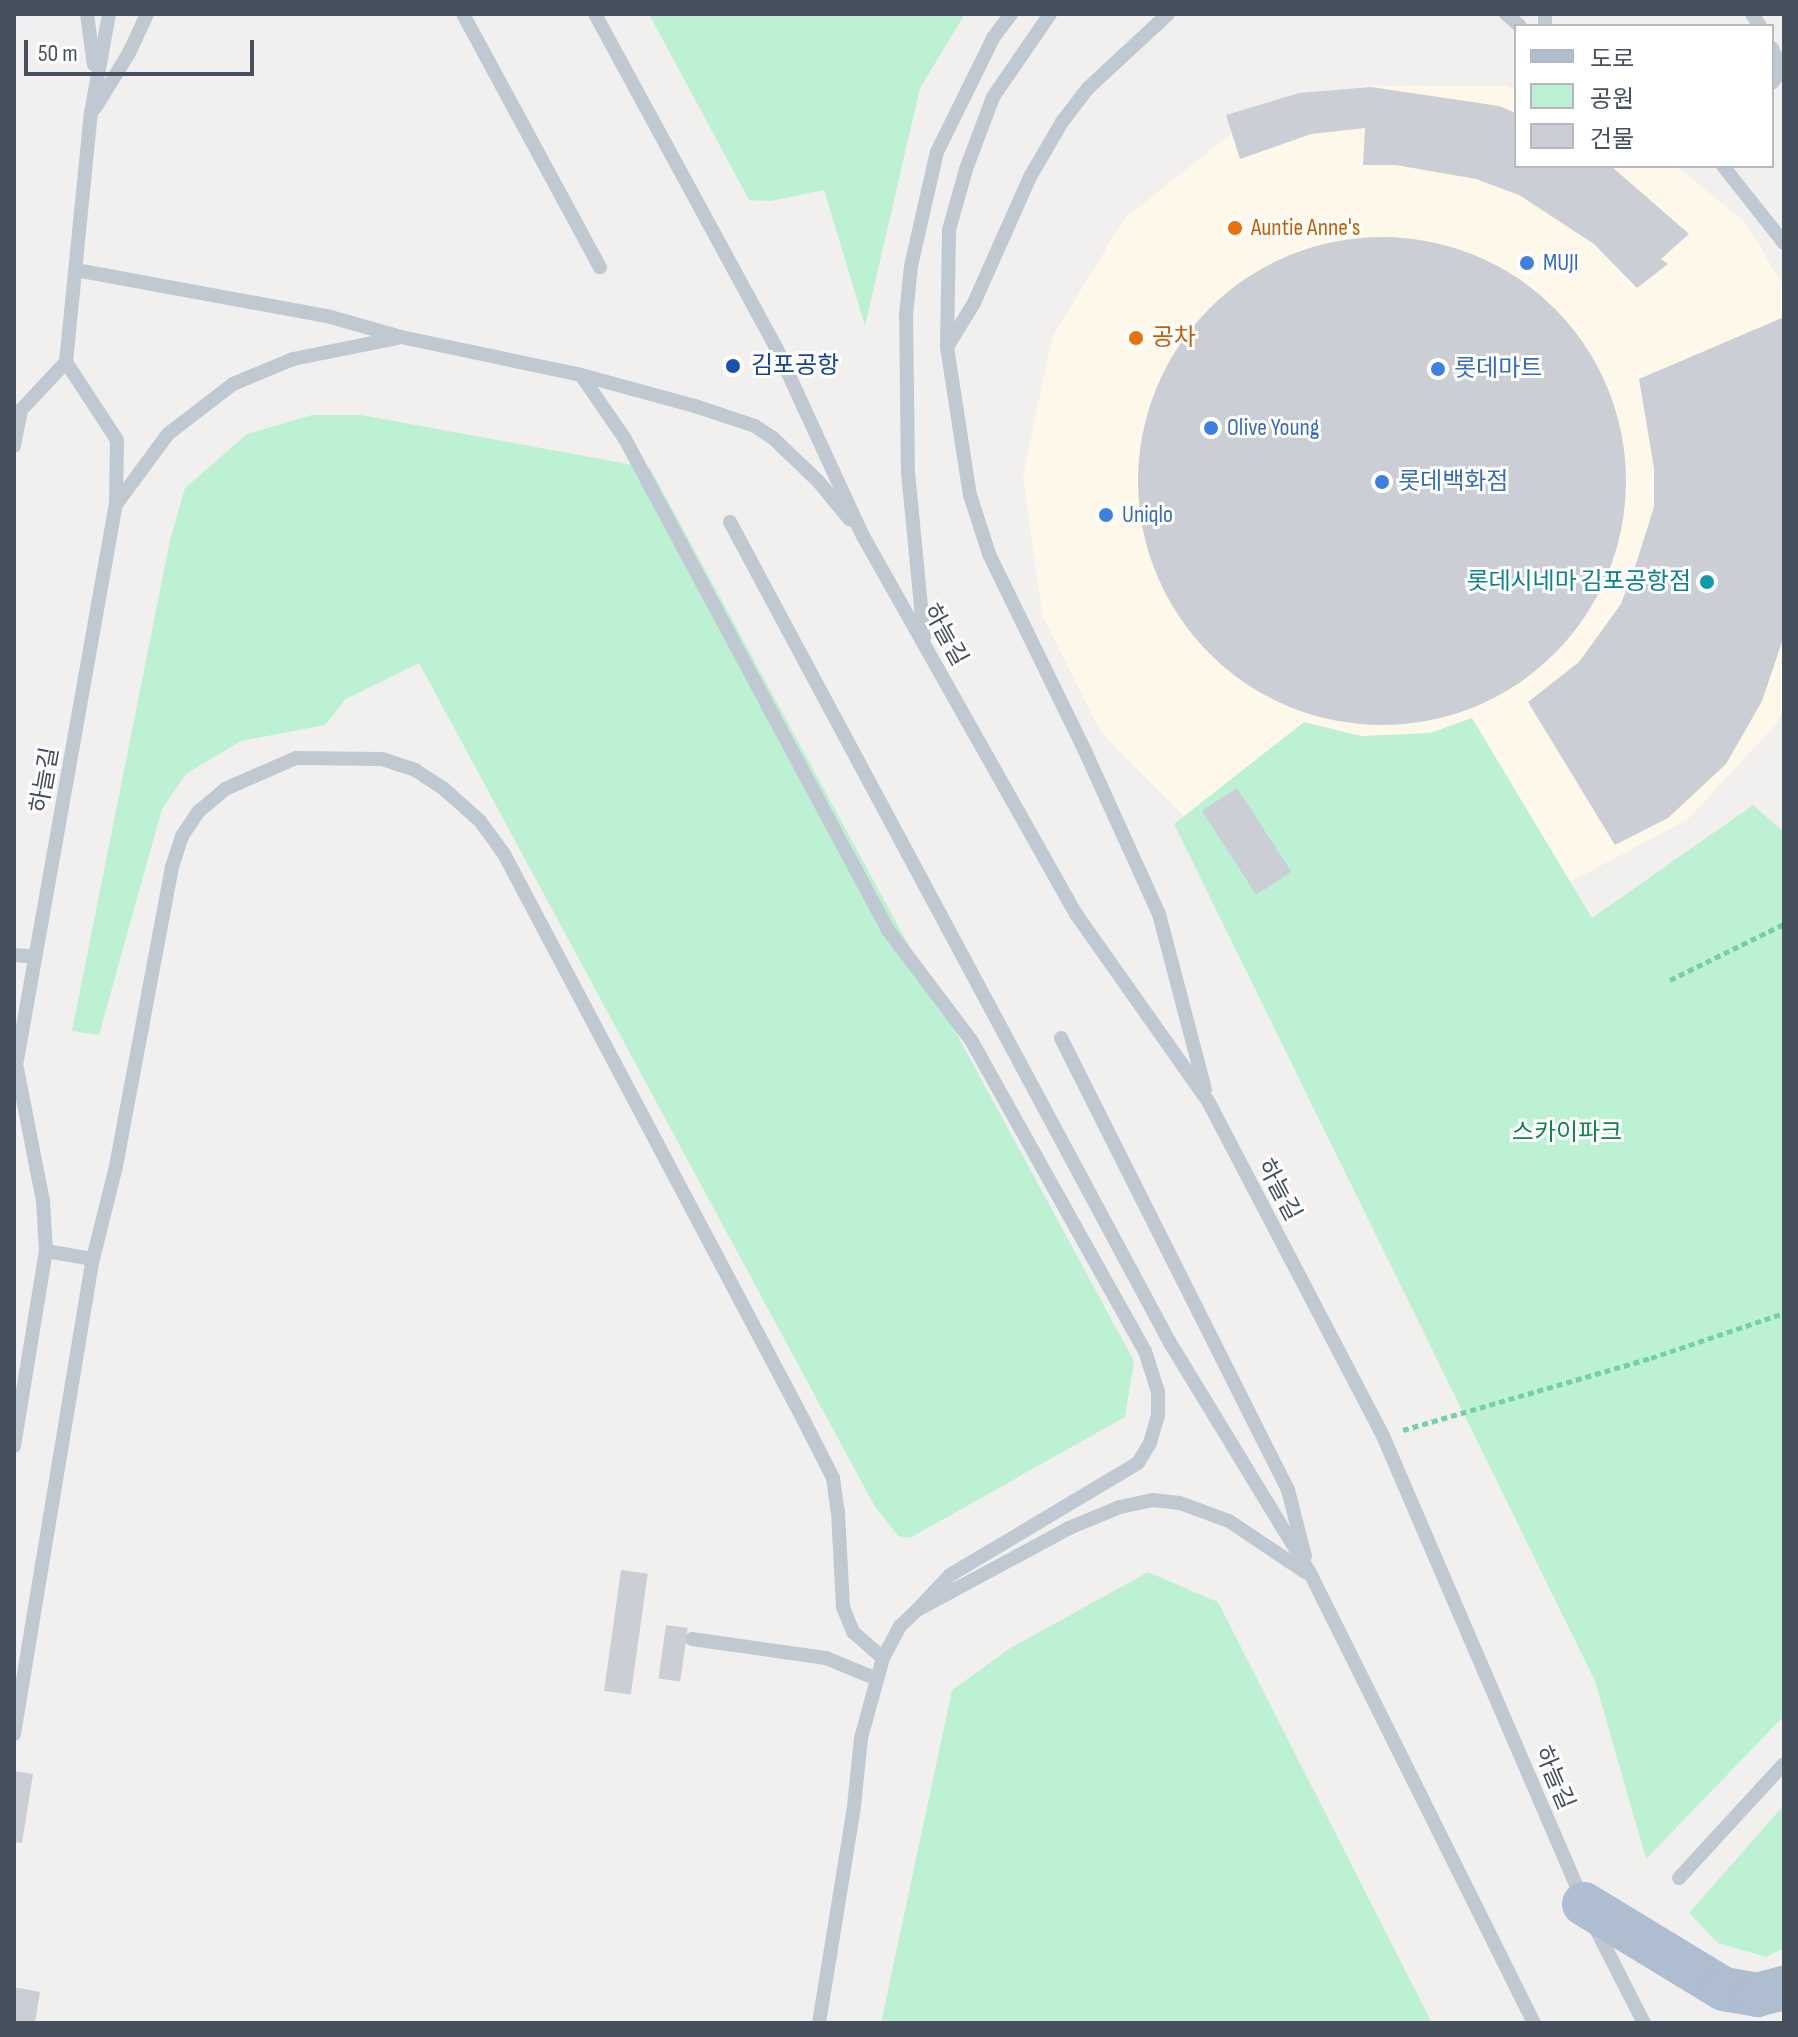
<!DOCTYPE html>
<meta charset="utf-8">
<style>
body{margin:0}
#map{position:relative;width:1798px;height:2037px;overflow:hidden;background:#f2f0ef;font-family:"Sofia Sans Condensed","Noto Sans KR",sans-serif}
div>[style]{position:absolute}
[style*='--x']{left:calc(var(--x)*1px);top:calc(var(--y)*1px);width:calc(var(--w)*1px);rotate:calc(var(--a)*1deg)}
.commercial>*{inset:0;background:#fdf8e9}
.green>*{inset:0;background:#bdf1d4}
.building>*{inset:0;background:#cbced5;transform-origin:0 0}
.round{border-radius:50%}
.path>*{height:5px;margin-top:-2.5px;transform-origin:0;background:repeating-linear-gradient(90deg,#74d0a9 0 6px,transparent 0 10px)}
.lane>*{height:14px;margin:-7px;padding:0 7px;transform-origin:7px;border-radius:7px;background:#c0c9d2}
.primary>*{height:44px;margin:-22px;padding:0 22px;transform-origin:22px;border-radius:22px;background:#aebdcf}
.dots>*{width:22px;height:22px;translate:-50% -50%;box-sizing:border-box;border:4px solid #fff;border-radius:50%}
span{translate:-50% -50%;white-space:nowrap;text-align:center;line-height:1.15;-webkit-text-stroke:6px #fff;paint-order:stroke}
.food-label{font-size:24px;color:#c56008}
.left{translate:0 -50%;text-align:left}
.shop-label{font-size:24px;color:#366cbe}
.transit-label{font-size:24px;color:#164399}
.culture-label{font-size:24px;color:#0d838f}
.right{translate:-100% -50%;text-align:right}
.street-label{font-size:24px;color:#47515e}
.park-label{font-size:24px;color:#148253}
.frame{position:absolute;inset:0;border:16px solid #47515e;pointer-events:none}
.legend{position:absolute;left:1514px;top:24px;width:260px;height:144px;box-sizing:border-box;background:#fff;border:2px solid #b5b9bf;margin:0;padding:10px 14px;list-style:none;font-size:24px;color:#47515e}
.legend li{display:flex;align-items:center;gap:16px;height:40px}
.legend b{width:40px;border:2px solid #b5b9bf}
.scale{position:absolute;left:24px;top:40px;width:230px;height:36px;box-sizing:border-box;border:4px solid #47515e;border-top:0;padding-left:10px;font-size:24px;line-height:28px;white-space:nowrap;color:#47515e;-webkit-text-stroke:6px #fff;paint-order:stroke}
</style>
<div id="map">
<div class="commercial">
<div style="clip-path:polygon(1365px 86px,1505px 86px,1516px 90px,1516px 166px,1676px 166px,1745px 222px,1784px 287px,1784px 708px,1778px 722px,1688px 819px,1572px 881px,1442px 905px,1194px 826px,1101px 732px,1042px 614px,1023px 475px,1052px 338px,1124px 219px,1233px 132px)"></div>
</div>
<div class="green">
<div style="clip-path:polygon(649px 14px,965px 14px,920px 88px,865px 326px,824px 190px,771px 201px,749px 200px)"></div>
<div style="clip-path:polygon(312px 415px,361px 415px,650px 468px,1134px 1361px,1125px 1417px,910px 1538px,898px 1536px,874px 1505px,419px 663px,346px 699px,325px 725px,241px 741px,186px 774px,162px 809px,99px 1035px,72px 1031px,170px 540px,185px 488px,247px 434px)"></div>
<div style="clip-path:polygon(1472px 718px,1592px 918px,1753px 805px,1784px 832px,1784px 1716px,1646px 1859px,1595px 1681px,1174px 824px,1304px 722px,1361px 736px,1430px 733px)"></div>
<div style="clip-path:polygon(1148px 1572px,1218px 1602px,1432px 2023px,881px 2023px,952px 1690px,1009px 1649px)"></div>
<div style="clip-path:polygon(1784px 1805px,1784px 1948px,1766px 1957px,1718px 1943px,1689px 1913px)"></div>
</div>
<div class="building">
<div style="clip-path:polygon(1371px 87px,1499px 106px,1516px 113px,1516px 166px,1611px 166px,1689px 234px,1661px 259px,1668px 264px,1637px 288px,1594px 244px,1519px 195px,1476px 179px,1396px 165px,1363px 165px,1365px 128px,1311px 134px,1240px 159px,1226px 115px,1299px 93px)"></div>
<div class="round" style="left:1138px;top:237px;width:488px;height:488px"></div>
<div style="clip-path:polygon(1784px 317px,1784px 636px,1762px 701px,1726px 764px,1668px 818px,1615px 845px,1528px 702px,1579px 662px,1621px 604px,1637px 561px,1654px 507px,1654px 468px,1639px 379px)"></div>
<div style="left:1237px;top:788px;width:100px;height:42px;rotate:57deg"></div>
<div style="left:621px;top:1570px;width:27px;height:122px;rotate:8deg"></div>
<div style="left:666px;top:1625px;width:22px;height:54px;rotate:8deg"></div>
<div style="clip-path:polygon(14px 1771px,33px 1774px,22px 1843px,14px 1842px)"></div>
<div style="clip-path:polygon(14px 1987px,40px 1992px,35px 2023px,14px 2023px)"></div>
</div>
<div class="path">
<div style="--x:1670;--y:980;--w:127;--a:-26.2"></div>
<div style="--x:1403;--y:1430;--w:258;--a:-16.2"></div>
<div style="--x:1651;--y:1358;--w:140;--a:-18.7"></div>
</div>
<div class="lane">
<div style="--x:87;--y:14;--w:51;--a:82.2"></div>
<div style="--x:463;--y:14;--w:288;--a:61.6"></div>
<div style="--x:595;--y:14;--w:379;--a:61.5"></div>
<div style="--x:776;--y:347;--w:208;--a:65.3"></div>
<div style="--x:863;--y:536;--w:434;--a:60.6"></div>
<div style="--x:1076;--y:914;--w:229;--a:54.8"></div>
<div style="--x:1208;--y:1101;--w:378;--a:62.4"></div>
<div style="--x:1383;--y:1436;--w:506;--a:66.73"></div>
<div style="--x:1168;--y:14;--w:109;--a:137.2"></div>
<div style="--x:1088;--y:88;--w:43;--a:127.4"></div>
<div style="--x:1062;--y:122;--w:64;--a:120.2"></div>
<div style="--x:1030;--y:177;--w:138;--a:114"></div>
<div style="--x:974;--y:303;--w:52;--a:121.5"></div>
<div style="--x:947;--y:347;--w:150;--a:81.2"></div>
<div style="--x:970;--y:495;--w:62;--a:72.1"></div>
<div style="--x:989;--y:554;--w:219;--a:64"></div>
<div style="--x:1085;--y:751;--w:179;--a:65.6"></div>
<div style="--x:1159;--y:914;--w:181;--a:75.3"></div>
<div style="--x:1506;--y:14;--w:18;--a:41"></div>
<div style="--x:1752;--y:14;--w:14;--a:56"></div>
<div style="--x:1545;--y:26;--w:12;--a:-90"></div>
<div style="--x:1772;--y:48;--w:24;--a:66"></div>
<div style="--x:1782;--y:70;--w:16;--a:128"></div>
<div style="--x:95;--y:108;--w:65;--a:-58.3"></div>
<div style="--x:129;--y:53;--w:43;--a:-65.2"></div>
<div style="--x:1723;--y:166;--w:98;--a:51.6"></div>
<div style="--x:76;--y:270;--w:255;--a:10.4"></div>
<div style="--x:327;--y:316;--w:77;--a:15.8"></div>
<div style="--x:401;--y:337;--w:184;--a:11.9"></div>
<div style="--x:581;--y:375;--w:118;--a:15.2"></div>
<div style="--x:695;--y:406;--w:63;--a:18.4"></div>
<div style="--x:755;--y:426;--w:22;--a:34"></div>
<div style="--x:773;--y:438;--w:62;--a:43.7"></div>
<div style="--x:818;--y:481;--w:50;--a:50.6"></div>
<div style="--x:947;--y:347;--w:117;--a:-89"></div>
<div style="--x:949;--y:230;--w:63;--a:-74.4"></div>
<div style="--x:966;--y:169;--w:77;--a:-69.4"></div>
<div style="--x:993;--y:97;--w:101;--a:-55.5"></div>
<div style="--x:66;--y:362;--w:250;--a:-84.3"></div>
<div style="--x:91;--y:113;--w:101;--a:-79.7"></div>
<div style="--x:581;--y:375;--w:78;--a:55.5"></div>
<div style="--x:625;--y:439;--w:557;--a:61.82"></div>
<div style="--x:888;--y:930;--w:138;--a:53"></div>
<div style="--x:971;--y:1040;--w:356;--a:60.8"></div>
<div style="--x:1145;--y:1351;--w:43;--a:72.4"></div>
<div style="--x:1158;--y:1392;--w:23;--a:90"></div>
<div style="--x:1158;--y:1415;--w:29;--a:106"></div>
<div style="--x:1150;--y:1443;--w:23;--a:121"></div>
<div style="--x:1138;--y:1463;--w:219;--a:149.2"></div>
<div style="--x:950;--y:1575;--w:48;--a:133.3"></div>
<div style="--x:14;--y:446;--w:37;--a:-79"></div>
<div style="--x:21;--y:410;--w:66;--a:-46.8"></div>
<div style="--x:117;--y:503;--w:86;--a:-53.5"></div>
<div style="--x:168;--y:434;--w:82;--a:-37.6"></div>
<div style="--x:233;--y:384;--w:65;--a:-22.6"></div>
<div style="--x:293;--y:359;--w:106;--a:-11.4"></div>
<div style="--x:730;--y:522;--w:929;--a:61.81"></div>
<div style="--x:1169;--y:1341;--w:274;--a:58.7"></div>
<div style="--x:1311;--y:1575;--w:500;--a:63.54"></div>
<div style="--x:924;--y:638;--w:166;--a:-95.5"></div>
<div style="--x:908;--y:473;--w:158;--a:-90.7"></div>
<div style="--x:906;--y:315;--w:49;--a:-84.2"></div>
<div style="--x:911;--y:266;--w:117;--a:-77.2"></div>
<div style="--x:937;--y:152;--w:127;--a:-63.8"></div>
<div style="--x:993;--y:38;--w:30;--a:-53"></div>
<div style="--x:14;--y:955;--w:21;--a:5"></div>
<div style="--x:1061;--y:1038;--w:506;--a:63.33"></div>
<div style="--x:1288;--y:1490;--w:68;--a:75.6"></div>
<div style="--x:14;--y:1077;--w:583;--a:-79.92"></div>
<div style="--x:116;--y:503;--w:63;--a:-89.1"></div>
<div style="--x:117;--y:440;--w:93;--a:-123.2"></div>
<div style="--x:46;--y:1251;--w:48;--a:9.7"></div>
<div style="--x:93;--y:1259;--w:96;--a:-76.1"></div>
<div style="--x:116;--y:1166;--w:304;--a:-79.4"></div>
<div style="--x:172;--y:867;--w:33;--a:-72"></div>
<div style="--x:182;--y:836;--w:29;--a:-56"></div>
<div style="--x:198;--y:812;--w:35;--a:-40"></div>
<div style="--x:225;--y:789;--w:77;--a:-23.6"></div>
<div style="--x:296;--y:758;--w:86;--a:0.7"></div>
<div style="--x:382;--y:759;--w:35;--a:18"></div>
<div style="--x:415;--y:770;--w:35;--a:33"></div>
<div style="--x:444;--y:789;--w:48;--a:41.6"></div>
<div style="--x:480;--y:821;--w:41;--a:54"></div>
<div style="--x:504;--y:854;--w:639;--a:62.11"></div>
<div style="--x:803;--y:1419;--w:66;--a:63"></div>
<div style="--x:833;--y:1478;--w:34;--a:82"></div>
<div style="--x:838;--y:1512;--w:95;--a:87"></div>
<div style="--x:843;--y:1607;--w:27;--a:68"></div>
<div style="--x:853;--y:1632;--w:40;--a:41"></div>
<div style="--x:14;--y:1446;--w:198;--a:-80.7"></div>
<div style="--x:46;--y:1251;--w:50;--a:-93.4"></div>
<div style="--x:43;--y:1201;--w:135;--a:-101.1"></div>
<div style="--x:692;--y:1639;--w:135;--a:8.1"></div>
<div style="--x:826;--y:1658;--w:55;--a:22.4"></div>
<div style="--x:14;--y:1734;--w:482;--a:-80.6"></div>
<div style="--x:1679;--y:1878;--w:155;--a:-47.4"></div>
<div style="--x:1595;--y:1927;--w:108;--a:63"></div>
<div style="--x:819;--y:2023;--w:220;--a:-80.8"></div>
<div style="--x:854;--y:1806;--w:68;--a:-84.1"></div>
<div style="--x:861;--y:1738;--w:83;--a:-74.6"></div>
<div style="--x:883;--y:1658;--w:36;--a:-62"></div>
<div style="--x:900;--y:1626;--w:23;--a:-43"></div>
<div style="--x:917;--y:1610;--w:173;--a:-28.3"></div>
<div style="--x:1069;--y:1528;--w:55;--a:-22.4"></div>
<div style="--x:1120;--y:1507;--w:33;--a:-12"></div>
<div style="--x:1152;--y:1500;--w:28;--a:6"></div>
<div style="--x:1180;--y:1503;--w:52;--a:20.2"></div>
<div style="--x:1229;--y:1521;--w:92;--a:33.9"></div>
</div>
<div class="primary">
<div style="--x:1584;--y:1904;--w:164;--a:31.3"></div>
<div style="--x:1724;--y:1989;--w:34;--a:10"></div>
<div style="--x:1757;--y:1995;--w:28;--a:-15"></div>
</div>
<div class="dots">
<div style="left:1235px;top:228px;background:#e8710a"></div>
<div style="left:1527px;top:263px;background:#3f7fe0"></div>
<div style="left:1136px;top:338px;background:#e8710a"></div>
<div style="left:733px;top:366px;background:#1a4fb4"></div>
<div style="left:1438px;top:369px;background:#3f7fe0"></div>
<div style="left:1211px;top:428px;background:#3f7fe0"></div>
<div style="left:1382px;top:482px;background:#3f7fe0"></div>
<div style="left:1106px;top:515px;background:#3f7fe0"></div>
<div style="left:1707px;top:582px;background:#0f9aa8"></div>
</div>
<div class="food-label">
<span class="left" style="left:1251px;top:228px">Auntie Anne's</span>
<span class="left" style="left:1152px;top:338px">공차</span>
</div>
<div class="shop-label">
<span class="left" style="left:1543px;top:263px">MUJI</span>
<span class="left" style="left:1454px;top:369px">롯데마트</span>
<span class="left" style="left:1227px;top:428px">Olive Young</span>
<span class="left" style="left:1398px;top:482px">롯데백화점</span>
<span class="left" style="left:1122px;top:515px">Uniqlo</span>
</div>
<div class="transit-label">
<span class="left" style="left:751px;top:366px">김포공항</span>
</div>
<div class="culture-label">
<span class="right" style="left:1691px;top:582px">롯데시네마 김포공항점</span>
</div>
<div class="street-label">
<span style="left:945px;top:635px;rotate:61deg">하늘길</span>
<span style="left:45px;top:780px;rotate:-80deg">하늘길</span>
<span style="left:1279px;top:1190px;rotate:62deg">하늘길</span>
<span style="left:1554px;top:1778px;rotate:67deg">하늘길</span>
</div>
<div class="park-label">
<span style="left:1567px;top:1133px">스카이파크</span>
</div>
<div class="frame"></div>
<ul class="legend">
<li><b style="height:10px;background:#aebdcf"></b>도로</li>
<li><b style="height:22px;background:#bdf1d4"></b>공원</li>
<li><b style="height:22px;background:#cbced5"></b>건물</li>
</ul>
<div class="scale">50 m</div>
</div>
